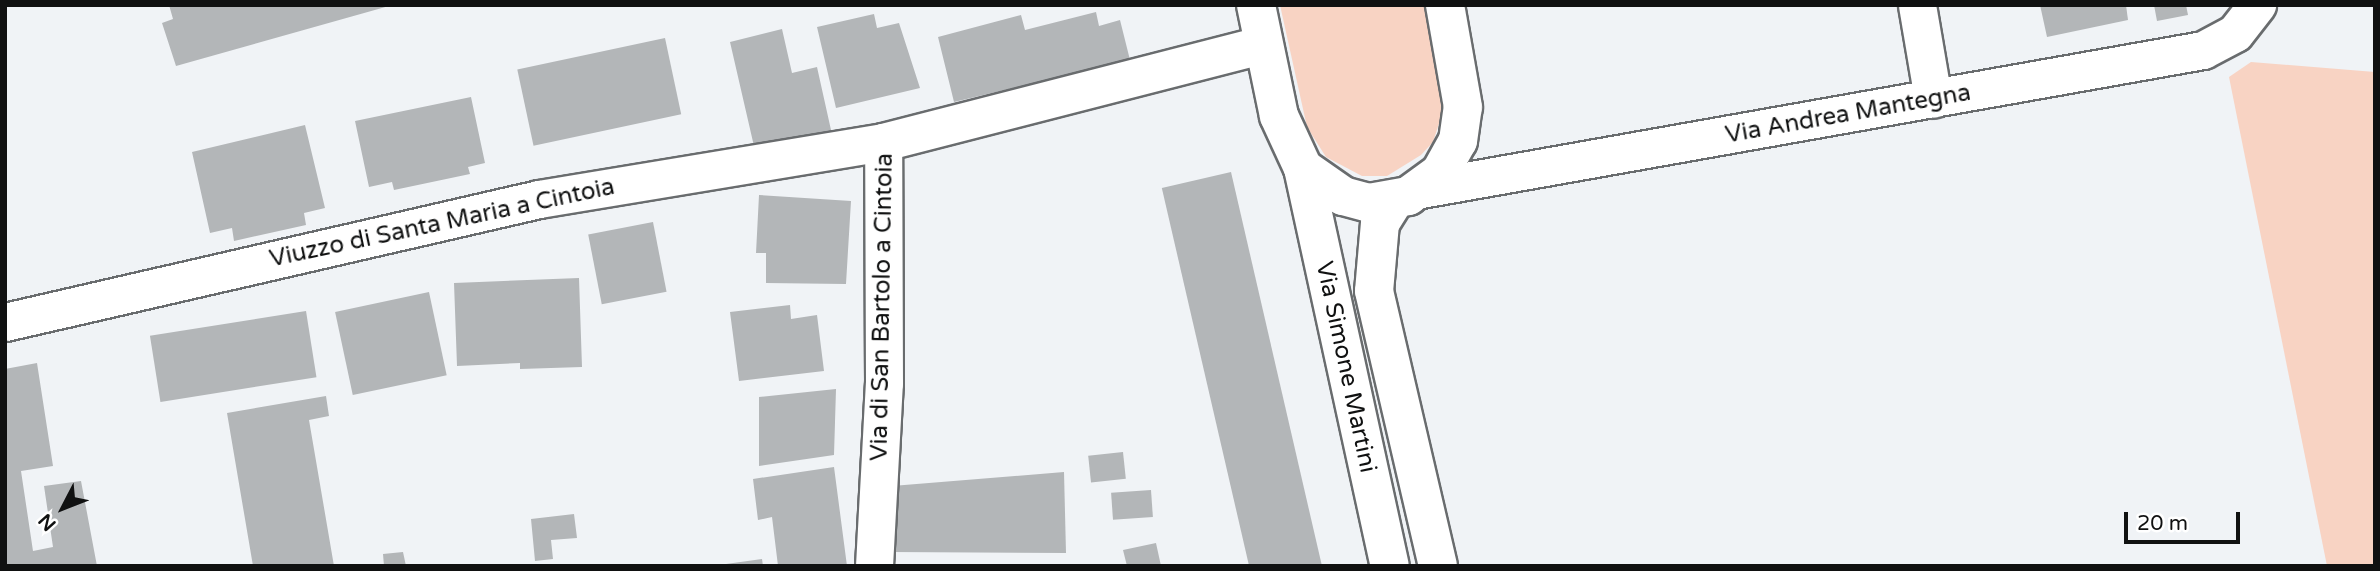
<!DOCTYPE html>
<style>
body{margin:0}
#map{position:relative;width:2380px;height:571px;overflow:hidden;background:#f0f3f6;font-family:"Varela Round",sans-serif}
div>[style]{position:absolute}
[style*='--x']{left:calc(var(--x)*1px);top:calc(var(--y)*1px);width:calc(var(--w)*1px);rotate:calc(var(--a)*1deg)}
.green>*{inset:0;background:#f8d3c3}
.building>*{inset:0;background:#b3b6b8;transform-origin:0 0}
.roads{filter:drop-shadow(2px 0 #696c6e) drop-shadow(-2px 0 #696c6e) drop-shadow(0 2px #696c6e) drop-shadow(0 -2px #696c6e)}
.street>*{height:37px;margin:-18.5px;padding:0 18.5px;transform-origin:18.5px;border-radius:18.5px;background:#fff}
.secondary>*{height:38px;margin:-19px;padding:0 19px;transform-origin:19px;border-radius:19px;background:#fff}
span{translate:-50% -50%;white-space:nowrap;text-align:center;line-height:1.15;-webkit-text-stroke:7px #fff;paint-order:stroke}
.street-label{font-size:24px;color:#101111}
.frame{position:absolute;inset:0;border:7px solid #101111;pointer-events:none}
.north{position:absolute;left:28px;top:473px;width:70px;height:70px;-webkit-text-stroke:5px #fff;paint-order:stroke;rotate:228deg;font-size:19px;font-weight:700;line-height:28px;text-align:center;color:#101111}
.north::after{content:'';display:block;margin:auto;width:24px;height:32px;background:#101111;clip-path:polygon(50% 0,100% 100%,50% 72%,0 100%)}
.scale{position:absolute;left:2124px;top:512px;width:116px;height:32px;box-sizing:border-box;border:4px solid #101111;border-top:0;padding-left:9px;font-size:21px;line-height:24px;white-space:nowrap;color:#101111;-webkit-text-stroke:5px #fff;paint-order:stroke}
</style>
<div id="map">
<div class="green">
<div style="clip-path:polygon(1280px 5px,1424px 5px,1446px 102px,1433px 142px,1421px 155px,1387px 176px,1362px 176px,1326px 157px,1307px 127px)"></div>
<div style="clip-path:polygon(2251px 62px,2375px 72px,2375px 566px,2327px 566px,2229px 77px)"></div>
</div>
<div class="building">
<div style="clip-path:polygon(169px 5px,389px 5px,389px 6px,176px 66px,162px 23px,173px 19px)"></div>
<div style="clip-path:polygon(2040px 5px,2126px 5px,2128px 20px,2047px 37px)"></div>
<div style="clip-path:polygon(2154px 5px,2186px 5px,2188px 15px,2157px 21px)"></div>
<div style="clip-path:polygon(1096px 12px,1099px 26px,1120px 20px,1130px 60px,954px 102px,938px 37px,1021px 15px,1025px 30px)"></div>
<div style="clip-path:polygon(874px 14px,877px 28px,899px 23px,920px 88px,836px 108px,817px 27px)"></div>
<div style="clip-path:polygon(782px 29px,792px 73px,817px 67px,833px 139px,756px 155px,730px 42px)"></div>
<div style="left:665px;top:38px;width:78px;height:151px;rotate:78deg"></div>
<div style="clip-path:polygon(471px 97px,485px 163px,468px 167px,470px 174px,394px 190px,392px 182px,369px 187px,355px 121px)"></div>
<div style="clip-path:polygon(305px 125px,325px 208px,304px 213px,306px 225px,234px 241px,232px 228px,210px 233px,192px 152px)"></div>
<div style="left:1231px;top:172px;width:405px;height:71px;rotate:77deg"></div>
<div style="clip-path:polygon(759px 195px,851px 201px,846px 284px,766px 283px,766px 253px,756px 253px)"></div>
<div style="left:653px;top:222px;width:71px;height:66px;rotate:79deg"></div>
<div style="clip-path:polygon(579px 278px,582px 367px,520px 369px,520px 363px,457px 366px,454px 283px)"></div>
<div style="left:429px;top:292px;width:85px;height:96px;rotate:78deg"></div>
<div style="clip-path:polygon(790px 305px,791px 319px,817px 315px,824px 371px,739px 381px,730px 312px)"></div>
<div style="left:306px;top:311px;width:67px;height:158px;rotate:81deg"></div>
<div style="clip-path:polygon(37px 363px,53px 466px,21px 471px,33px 551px,53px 547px,44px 486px,81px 481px,97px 566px,5px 566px,5px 369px)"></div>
<div style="clip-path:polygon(836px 389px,834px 455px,759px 466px,759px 397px)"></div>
<div style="clip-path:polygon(326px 396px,329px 416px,309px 420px,334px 566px,253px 566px,227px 413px)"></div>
<div style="left:1123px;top:452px;width:27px;height:35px;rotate:84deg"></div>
<div style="clip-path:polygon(834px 467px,847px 566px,778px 566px,772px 517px,758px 520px,753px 479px)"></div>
<div style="clip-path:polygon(1064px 472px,1066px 553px,889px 552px,892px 486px)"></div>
<div style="left:1151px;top:490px;width:27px;height:40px;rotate:86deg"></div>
<div style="clip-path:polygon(574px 514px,577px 538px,551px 540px,553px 559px,535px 561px,531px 519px)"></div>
<div style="clip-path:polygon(1156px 543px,1161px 566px,1127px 566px,1123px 550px)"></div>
<div style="clip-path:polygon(403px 552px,406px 566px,384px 566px,383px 554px)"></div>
<div style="clip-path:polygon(762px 559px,763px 566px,726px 566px,726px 564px)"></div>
</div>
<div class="roads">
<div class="street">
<div style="--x:1917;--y:5;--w:95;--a:80.3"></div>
<div style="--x:1421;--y:189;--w:794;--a:-10.08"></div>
<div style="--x:2203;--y:50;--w:36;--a:-28"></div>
<div style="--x:2235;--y:33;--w:36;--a:-52"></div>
<div style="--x:5;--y:322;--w:548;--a:-12.97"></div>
<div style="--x:539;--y:199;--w:349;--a:-9.4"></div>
<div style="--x:883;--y:142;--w:391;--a:-14.4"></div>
<div style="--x:874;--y:566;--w:183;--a:-86.9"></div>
<div style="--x:884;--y:383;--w:241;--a:-90.2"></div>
</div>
<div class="secondary">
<div style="--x:1256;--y:5;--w:113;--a:78.3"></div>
<div style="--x:1279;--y:116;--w:57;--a:65.2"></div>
<div style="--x:1303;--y:168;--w:407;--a:77.7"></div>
<div style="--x:1303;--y:168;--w:49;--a:35"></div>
<div style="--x:1343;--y:196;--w:27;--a:15"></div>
<div style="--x:1369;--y:203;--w:40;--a:-10"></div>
<div style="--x:1408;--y:196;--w:39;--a:-36"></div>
<div style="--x:1440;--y:173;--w:37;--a:-61"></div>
<div style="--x:1458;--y:141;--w:34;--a:-82"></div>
<div style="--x:1463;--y:107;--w:104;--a:-100"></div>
<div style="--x:1394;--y:201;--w:26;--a:122"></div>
<div style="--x:1380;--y:223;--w:68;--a:95"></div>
<div style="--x:1374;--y:291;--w:282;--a:76.9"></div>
</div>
</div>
<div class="street-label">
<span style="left:1848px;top:114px;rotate:-10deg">Via Andrea Mantegna</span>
<span style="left:442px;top:223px;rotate:-12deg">Viuzzo di Santa Maria a Cintoia</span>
<span style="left:882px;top:307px;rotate:-89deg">Via di San Bartolo a Cintoia</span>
<span style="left:1346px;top:367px;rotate:78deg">Via Simone Martini</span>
</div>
<div class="frame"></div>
<div class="north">N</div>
<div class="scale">20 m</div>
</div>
